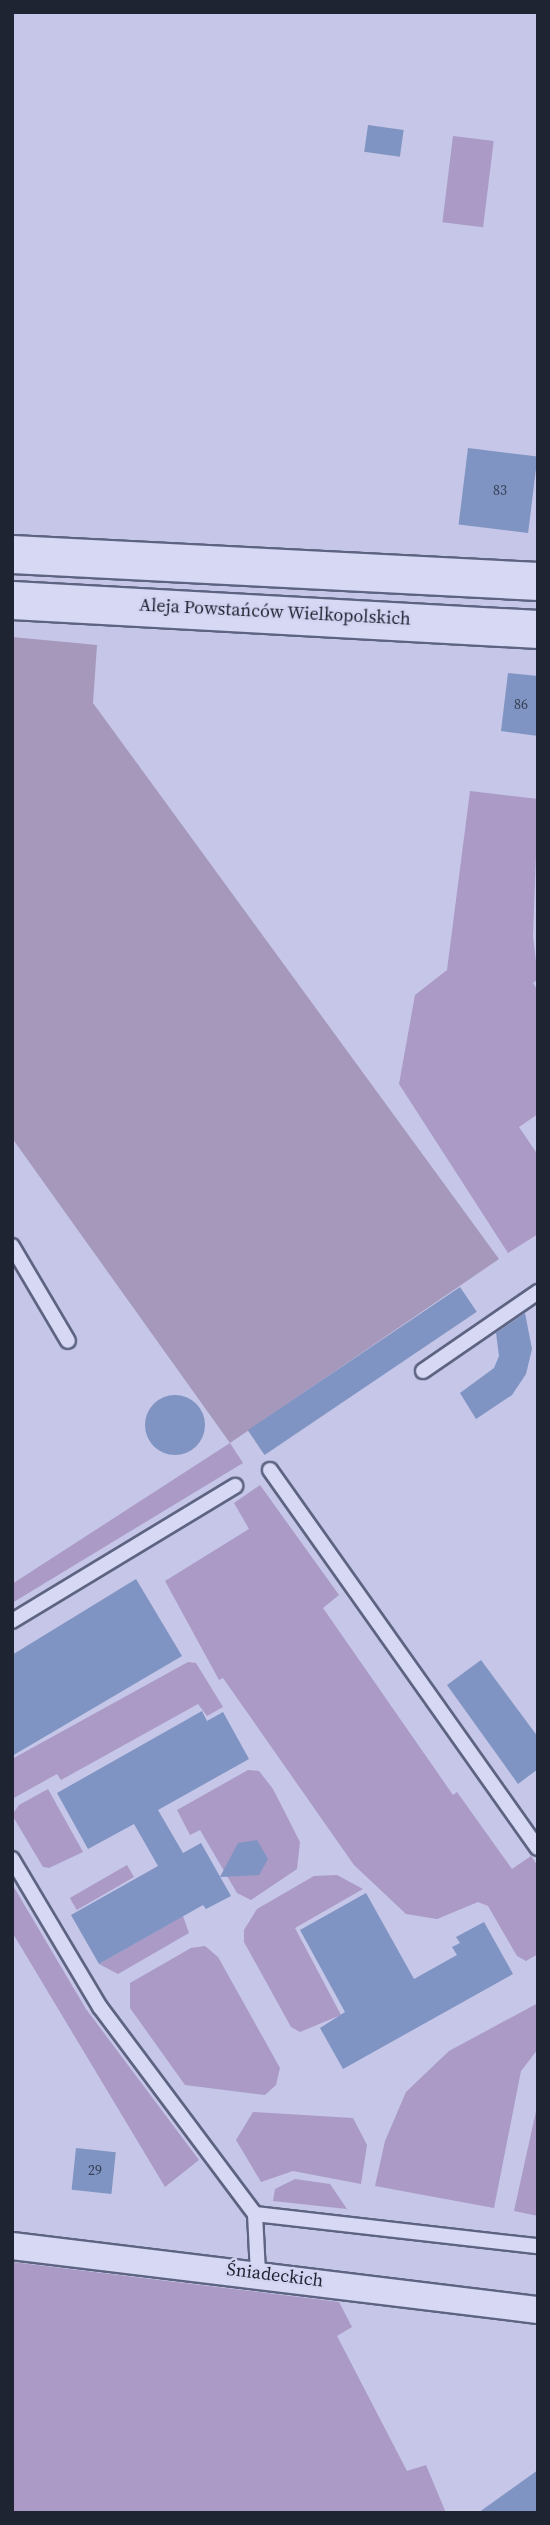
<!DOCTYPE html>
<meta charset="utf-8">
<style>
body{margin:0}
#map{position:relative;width:550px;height:2525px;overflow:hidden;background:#c5c6e8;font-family:"Source Serif 4",serif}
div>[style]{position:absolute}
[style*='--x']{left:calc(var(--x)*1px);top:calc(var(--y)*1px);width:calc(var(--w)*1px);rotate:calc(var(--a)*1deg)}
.green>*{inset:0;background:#aa9ac5;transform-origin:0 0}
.cemetery>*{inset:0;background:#a698bb}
.building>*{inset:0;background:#7f94c2;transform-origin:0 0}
.round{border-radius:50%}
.roads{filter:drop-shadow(2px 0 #5d6481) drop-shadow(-2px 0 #5d6481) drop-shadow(0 2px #5d6481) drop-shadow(0 -2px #5d6481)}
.lane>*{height:14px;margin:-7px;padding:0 7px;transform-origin:7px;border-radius:7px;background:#d7d8f4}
.street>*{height:26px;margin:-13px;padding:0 13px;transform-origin:13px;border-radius:13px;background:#d7d8f4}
.secondary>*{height:37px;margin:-18.5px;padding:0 18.5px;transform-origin:18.5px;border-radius:18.5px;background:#d7d8f4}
span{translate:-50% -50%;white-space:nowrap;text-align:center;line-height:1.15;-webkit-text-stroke:5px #d3d4f1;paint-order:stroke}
.number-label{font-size:14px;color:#374057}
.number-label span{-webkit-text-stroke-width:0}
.street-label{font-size:18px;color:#1f2433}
.frame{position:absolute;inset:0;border:14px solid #1f2433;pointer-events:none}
</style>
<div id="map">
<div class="green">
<div style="left:453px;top:136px;width:41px;height:87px;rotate:7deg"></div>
<div style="clip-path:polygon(470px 791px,538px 799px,533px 936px,538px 979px,533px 983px,538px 991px,538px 1114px,519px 1127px,538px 1155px,538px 1234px,508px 1253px,399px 1084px,415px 995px,447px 970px)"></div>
<div style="clip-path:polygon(230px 1443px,243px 1463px,12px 1603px,12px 1584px)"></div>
<div style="clip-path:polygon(260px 1485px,339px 1595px,323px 1608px,453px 1795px,457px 1792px,512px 1869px,531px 1856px,538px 1866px,538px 1954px,526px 1961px,517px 1956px,488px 1906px,478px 1902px,437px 1919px,406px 1914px,354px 1865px,223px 1678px,219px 1680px,165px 1581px,249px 1529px,234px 1503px)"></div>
<div style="clip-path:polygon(188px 1662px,196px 1663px,223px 1707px,207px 1716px,198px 1704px,61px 1780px,57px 1774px,12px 1799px,12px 1759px)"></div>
<div style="clip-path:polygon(248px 1770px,259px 1771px,273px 1789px,300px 1842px,297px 1869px,251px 1900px,237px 1893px,200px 1830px,190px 1835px,177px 1810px)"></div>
<div style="clip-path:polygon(48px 1789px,83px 1852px,49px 1868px,43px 1867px,12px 1815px,19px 1805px)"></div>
<div style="left:127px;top:1865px;width:14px;height:66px;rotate:60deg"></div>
<div style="clip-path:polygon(337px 1875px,363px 1889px,295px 1928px,341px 2015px,300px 2032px,291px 2027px,244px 1942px,244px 1930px,257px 1909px,314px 1876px)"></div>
<div style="clip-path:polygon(12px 1884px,86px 2009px,199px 2160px,165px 2187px,12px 1932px)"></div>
<div style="clip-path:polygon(183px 1916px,189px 1933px,118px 1974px,99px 1964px)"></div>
<div style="clip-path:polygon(205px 1946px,218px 1957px,280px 2068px,276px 2085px,265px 2095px,185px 2085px,130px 2008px,130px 1983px,191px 1948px)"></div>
<div style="clip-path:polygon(538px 2003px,538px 2049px,521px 2071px,494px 2208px,375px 2186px,385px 2141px,406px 2092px,449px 2051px)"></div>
<div style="clip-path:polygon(538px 2102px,538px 2216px,514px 2211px)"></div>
<div style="clip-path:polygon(253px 2112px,353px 2118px,367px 2145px,361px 2184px,293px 2171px,261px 2182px,236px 2140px)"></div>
<div style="clip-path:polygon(295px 2179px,330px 2184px,347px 2209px,273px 2201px,275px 2189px)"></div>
<div style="clip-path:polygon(12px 2262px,339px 2302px,352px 2327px,337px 2336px,407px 2471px,426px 2465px,446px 2513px,12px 2513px)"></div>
</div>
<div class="cemetery">
<div style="clip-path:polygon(12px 637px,97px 645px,93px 703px,499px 1259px,230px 1443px,12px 1138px)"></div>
</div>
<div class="building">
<div style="left:368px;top:125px;width:36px;height:27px;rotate:8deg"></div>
<div style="left:468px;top:448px;width:70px;height:77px;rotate:7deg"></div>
<div style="clip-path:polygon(508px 673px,538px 676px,538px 736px,501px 731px)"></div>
<div style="left:460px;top:1287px;width:30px;height:256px;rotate:56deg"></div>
<div style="clip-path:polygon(525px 1313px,532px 1349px,526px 1374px,512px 1395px,476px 1419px,460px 1393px,494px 1368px,499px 1356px,496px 1333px)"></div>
<div class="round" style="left:145px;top:1395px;width:60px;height:60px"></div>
<div style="clip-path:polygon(136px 1579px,182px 1656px,12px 1756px,12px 1655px)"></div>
<div style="clip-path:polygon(481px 1660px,538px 1737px,538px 1769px,518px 1784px,447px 1685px)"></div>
<div style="clip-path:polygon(202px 1711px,207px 1721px,223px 1712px,249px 1759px,158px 1810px,183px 1853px,201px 1843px,231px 1896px,206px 1909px,203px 1905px,99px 1964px,71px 1915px,158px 1866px,134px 1824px,88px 1849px,57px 1793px)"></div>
<div style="clip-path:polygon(257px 1840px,268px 1859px,259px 1875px,220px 1877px,238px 1843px)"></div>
<div style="clip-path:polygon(366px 1893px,414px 1979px,457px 1955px,452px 1947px,460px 1943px,456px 1937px,484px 1922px,513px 1974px,343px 2069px,320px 2028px,345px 2012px,300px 1930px)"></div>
<div style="left:76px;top:2148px;width:40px;height:42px;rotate:6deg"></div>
<div style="clip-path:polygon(538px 2470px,538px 2513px,478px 2513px)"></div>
</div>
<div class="roads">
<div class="lane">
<div style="--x:12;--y:1246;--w:110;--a:59.5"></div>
<div style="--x:423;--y:1371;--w:140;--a:-34.5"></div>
<div style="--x:270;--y:1470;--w:463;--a:54.7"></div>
<div style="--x:12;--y:1621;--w:261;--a:-31.2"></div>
<div style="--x:12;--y:1859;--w:172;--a:59.3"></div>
<div style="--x:100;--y:2007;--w:259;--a:53.2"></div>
<div style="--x:255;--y:2214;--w:59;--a:87.1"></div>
<div style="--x:255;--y:2214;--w:285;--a:6.5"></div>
</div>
<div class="street">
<div style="--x:12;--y:2246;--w:530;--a:6.94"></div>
</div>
<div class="secondary">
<div style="--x:12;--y:554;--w:527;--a:2.94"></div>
<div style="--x:12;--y:600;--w:527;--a:3.16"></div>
</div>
</div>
<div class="number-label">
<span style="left:500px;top:490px">83</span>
<span style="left:521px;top:704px">86</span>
<span style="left:95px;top:2170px">29</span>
</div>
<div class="street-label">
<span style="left:275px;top:612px;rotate:3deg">Aleja Powstańców Wielkopolskich</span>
<span style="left:275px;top:2275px;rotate:7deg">Śniadeckich</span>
</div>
<div class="frame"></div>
</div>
